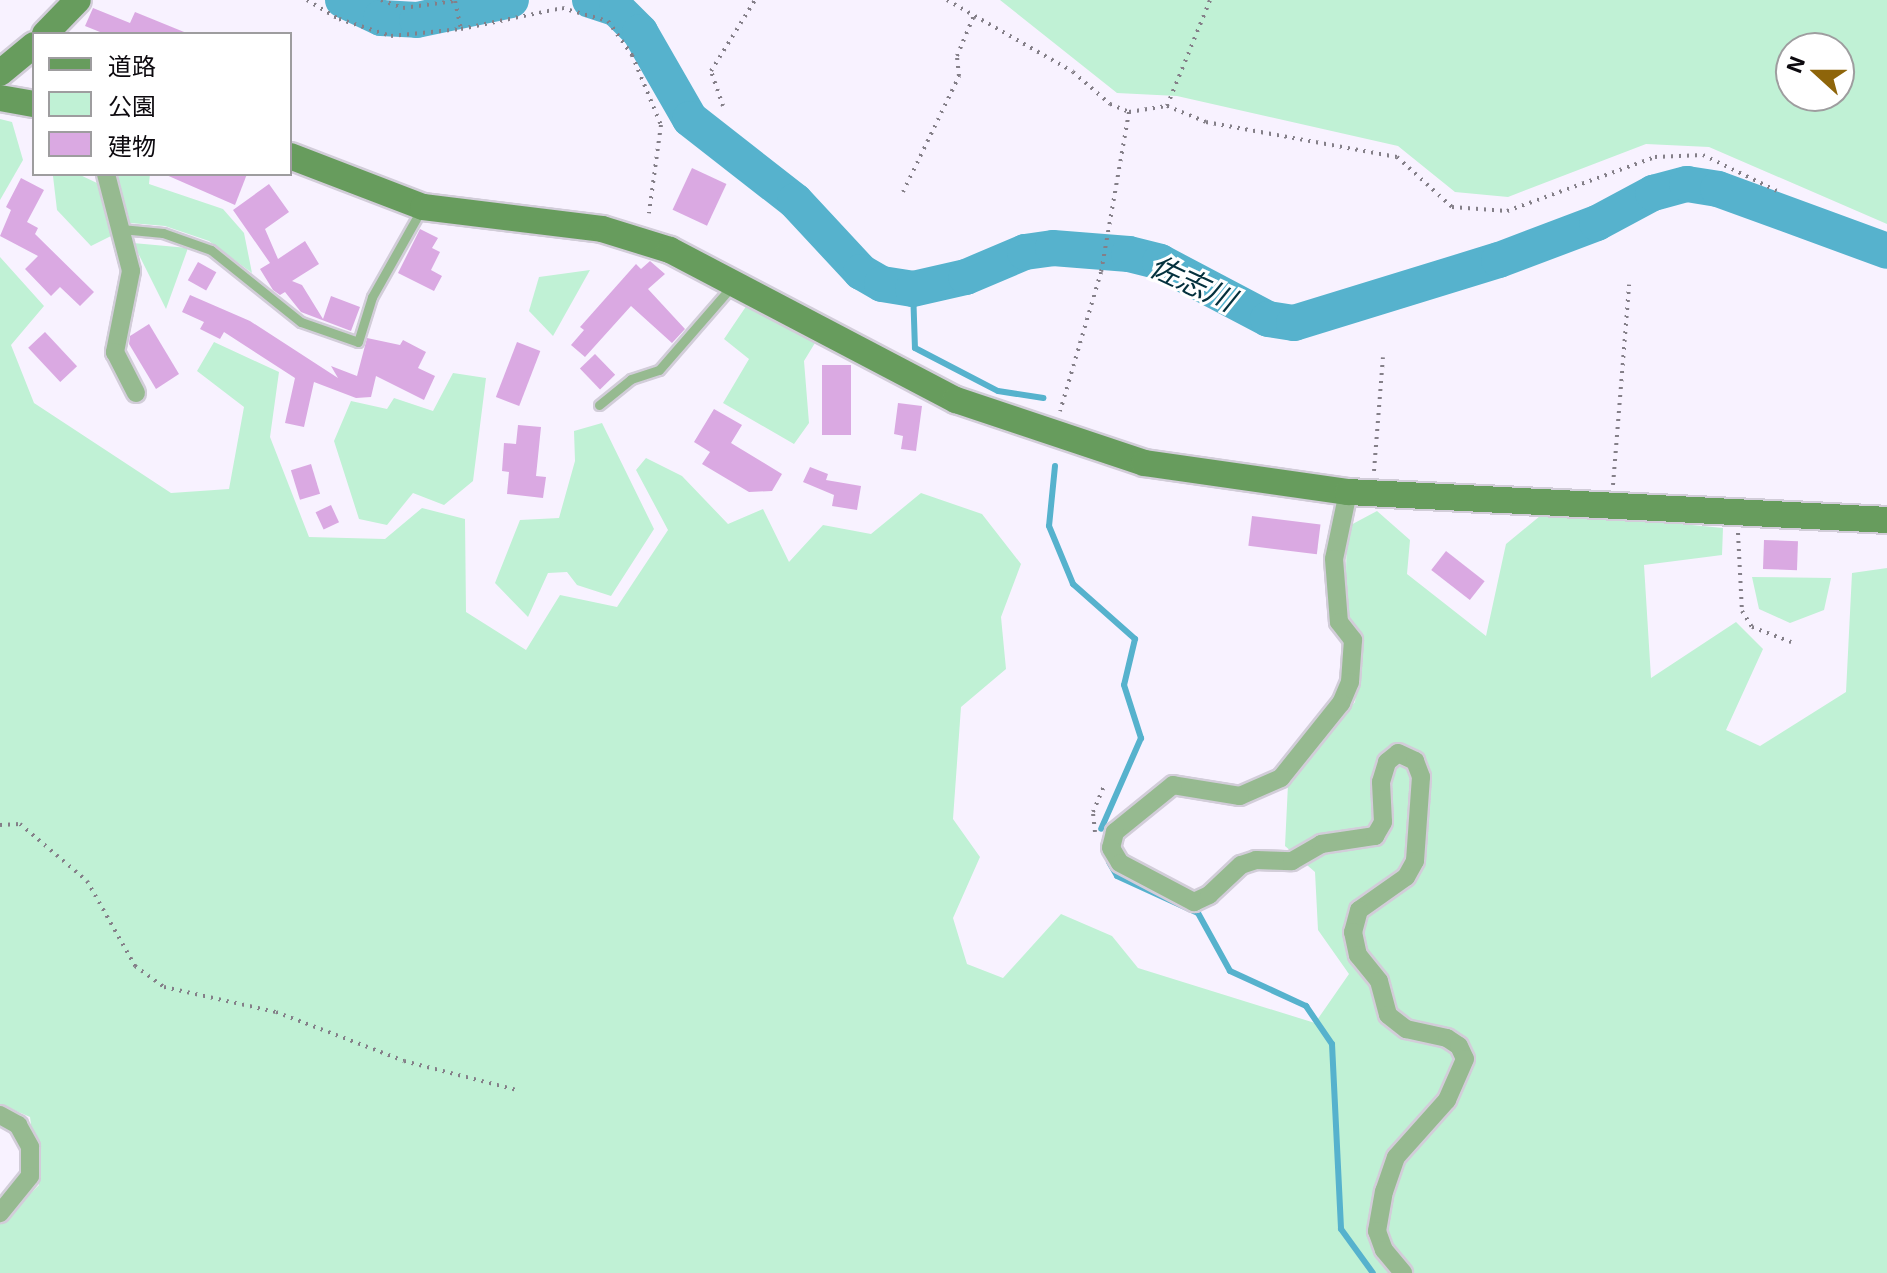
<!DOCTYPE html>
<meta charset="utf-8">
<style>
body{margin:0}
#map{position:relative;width:1887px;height:1273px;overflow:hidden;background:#f8f2ff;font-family:"Exo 2","Noto Sans JP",sans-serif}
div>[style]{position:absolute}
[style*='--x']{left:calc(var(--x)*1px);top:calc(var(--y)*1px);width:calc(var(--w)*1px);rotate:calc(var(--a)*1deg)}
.green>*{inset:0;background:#c0f1d5}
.stream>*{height:6px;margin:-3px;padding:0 3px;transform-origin:3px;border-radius:3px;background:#56b2cd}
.river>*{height:36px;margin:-18px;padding:0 18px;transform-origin:18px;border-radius:18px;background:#56b2cd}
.building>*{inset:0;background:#daa9e2;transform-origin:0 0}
.path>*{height:4px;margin-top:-2px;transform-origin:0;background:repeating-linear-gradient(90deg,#847f88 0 2px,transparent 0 8px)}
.roads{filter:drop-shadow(2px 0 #d2cdd9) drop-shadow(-2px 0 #d2cdd9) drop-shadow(0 2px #d2cdd9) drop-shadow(0 -2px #d2cdd9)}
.lane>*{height:9px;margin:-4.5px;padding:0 4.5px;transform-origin:4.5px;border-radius:4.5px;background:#96ba90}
.street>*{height:18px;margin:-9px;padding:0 9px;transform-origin:9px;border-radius:9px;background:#96ba90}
.secondary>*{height:26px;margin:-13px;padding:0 13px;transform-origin:13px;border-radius:13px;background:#679c5d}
span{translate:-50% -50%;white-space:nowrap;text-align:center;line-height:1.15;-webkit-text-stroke:6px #fff;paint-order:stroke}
.water-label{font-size:30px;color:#04313d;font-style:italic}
.legend{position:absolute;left:32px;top:32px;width:260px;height:144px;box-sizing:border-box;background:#fff;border:2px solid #9e9d9f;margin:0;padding:10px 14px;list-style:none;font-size:24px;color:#0d0a0f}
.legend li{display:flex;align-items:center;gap:16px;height:40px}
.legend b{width:40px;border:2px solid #9e9d9f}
.north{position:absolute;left:1775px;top:32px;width:80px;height:80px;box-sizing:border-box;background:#fff;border:2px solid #9e9d9f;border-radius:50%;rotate:291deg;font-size:22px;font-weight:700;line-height:32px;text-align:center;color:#0d0a0f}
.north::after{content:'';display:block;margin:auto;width:28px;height:36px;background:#8e650a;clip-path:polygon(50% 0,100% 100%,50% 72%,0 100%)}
</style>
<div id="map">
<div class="green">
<div style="clip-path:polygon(evenodd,1000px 0,1887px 0,1887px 224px,1709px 147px,1646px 144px,1508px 197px,1455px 192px,1398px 146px,1177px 96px,1117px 93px,1000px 0,1791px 48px,1839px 48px,1839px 96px,1791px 96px,1791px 48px)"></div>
<div style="clip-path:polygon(0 119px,12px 122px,23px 160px,0 200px)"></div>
<div style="clip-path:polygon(78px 174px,97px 183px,111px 236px,91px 246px,57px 210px,53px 176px)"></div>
<div style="clip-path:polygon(114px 174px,150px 174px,149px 184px,223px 209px,244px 233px,252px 273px,209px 241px,165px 226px,130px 223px)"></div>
<div style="clip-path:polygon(133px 243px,188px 248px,166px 309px)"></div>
<div style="clip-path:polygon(0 257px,44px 306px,11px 345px,34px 403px,171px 493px,229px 489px,244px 407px,197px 371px,214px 342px,279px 372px,270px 437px,309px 537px,385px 539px,422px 508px,465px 519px,466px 612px,526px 650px,560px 595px,617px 607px,668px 530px,636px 470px,646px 458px,682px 476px,728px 524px,763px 509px,789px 562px,823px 525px,871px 534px,921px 493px,982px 514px,1021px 564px,1001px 617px,1006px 669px,961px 707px,953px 819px,980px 857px,953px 918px,967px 964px,1003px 978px,1061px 914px,1112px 936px,1138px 968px,1315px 1023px,1349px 974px,1318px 930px,1315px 872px,1285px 846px,1288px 784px,1355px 702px,1362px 639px,1345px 617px,1347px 527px,1377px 511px,1410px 540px,1407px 574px,1486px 636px,1506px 544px,1546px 511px,1723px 528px,1722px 555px,1644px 565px,1651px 678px,1736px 622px,1763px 649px,1726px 730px,1760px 746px,1846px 692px,1852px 573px,1887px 568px,1887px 1273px,0 1273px,0 1224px,39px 1185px,30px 1117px,0 1104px)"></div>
<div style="clip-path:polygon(590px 270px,553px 336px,529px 311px,539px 277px)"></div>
<div style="clip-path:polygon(749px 302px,818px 338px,804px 361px,809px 423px,794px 444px,723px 403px,749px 359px,724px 339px)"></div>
<div style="clip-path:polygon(453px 373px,486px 378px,473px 481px,444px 505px,413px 493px,387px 525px,359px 519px,334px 441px,351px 401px,387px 409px,394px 398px,433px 411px)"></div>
<div style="clip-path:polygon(602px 423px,654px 529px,611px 596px,577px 585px,567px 572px,548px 573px,528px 617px,495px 583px,520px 520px,559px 518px,575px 461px,574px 431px)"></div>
<div style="clip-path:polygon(1752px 577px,1831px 578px,1824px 610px,1790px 623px,1759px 609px)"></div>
</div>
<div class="stream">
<div style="--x:913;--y:289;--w:59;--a:88.1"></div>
<div style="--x:915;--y:348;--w:93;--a:27.4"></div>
<div style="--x:998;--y:391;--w:46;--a:8.8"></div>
<div style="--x:1055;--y:466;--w:60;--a:95.7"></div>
<div style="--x:1049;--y:526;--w:63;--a:67.5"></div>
<div style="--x:1073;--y:584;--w:83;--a:41.6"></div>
<div style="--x:1135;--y:639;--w:47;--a:103.4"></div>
<div style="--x:1124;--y:685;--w:56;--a:72.2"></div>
<div style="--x:1141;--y:738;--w:99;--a:113.7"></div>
<div style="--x:1109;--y:862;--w:16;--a:60"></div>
<div style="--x:1117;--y:876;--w:89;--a:24.6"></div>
<div style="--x:1198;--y:913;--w:66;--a:61.1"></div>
<div style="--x:1230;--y:971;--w:84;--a:24.7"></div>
<div style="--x:1306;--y:1006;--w:46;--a:55.6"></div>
<div style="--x:1332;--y:1044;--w:185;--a:87.2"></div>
<div style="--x:1341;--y:1229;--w:54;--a:54"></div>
</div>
<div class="river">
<div style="--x:343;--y:0;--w:42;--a:25.3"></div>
<div style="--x:381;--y:18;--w:36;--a:3"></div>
<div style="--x:417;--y:20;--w:96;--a:-12"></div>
<div style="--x:590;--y:0;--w:28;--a:18"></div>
<div style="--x:617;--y:9;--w:33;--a:45"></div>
<div style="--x:640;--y:32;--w:100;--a:60.1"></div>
<div style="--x:690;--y:119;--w:133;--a:38"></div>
<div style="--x:795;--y:201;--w:97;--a:47.1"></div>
<div style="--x:861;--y:272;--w:24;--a:30"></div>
<div style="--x:882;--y:284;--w:31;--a:9"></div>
<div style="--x:913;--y:289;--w:54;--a:-12.8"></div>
<div style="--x:966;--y:277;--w:64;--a:-23"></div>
<div style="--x:1025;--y:252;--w:28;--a:-8"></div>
<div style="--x:1053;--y:248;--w:76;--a:4.5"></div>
<div style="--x:1129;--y:254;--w:32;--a:14"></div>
<div style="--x:1160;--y:262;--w:122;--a:27.8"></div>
<div style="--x:1268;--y:319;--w:26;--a:9"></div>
<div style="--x:1294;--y:323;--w:214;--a:-17.1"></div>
<div style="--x:1499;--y:260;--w:105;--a:-20.7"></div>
<div style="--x:1597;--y:223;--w:64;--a:-28.2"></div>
<div style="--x:1653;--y:193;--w:35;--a:-15"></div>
<div style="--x:1687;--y:184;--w:31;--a:9"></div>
<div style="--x:1718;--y:189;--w:180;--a:20.1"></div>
</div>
<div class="building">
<div style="clip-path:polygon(93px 8px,130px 23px,135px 12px,189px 34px,105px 34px,85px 26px)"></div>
<div style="left:692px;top:168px;width:38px;height:46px;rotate:25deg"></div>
<div style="clip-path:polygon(164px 174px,247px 174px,235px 205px)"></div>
<div style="clip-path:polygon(21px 178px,44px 190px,27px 222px,38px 228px,35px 234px,94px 292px,80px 306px,60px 287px,51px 296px,25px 269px,38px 256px,0 236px,11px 210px,6px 207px)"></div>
<div style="clip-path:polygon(269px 184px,289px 212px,265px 229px,278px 259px,305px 241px,319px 264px,292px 281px,302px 285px,323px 319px,331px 296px,360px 307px,351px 331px,301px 312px,285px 292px,280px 295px,273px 290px,260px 269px,270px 263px,233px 210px)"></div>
<div style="clip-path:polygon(420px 229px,438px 238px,432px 248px,440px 252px,431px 270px,442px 276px,434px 291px,398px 273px)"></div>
<div style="clip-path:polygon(650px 261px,665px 274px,648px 289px,685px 329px,672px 343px,631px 306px,585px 357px,571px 345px,584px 330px,580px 327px,636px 264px,641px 269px)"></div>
<div style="left:198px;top:262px;width:21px;height:21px;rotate:29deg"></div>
<div style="clip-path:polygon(190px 295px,250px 321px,338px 378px,331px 366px,357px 376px,367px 338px,400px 345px,403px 340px,426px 352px,418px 368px,435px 376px,424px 400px,376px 376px,371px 397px,356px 398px,314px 382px,304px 427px,285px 423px,295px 378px,224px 332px,220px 339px,200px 329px,204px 322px,182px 312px)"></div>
<div style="clip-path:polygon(149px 324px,179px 374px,156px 389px,129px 344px,130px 336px)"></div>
<div style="left:45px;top:332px;width:47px;height:23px;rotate:47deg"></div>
<div style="left:517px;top:342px;width:25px;height:59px;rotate:21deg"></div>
<div style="left:595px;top:354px;width:29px;height:21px;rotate:46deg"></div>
<div style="left:822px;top:365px;width:29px;height:70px"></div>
<div style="clip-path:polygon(898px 403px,922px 406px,916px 451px,901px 449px,903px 436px,894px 434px)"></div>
<div style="clip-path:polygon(714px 409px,742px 425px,731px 443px,782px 474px,772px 491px,749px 492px,702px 464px,710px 452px,694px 442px)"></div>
<div style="clip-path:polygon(518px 425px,541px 427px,536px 476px,546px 477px,543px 498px,507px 494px,509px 472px,502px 471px,504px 443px,516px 444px)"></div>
<div style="left:311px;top:464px;width:31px;height:21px;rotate:73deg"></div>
<div style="clip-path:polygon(810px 467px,828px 474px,826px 480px,861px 486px,857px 510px,832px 506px,834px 495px,803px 482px)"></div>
<div style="left:331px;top:505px;width:19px;height:17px;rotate:65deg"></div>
<div style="left:1252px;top:516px;width:69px;height:30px;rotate:7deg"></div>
<div style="left:1764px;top:540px;width:34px;height:29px;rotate:2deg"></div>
<div style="left:1446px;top:551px;width:49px;height:24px;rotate:38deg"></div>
</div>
<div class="path">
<div style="--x:307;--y:0;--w:37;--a:31"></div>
<div style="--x:339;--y:19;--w:55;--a:18.1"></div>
<div style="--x:391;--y:36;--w:70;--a:-5.7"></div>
<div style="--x:461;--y:29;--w:103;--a:-11.7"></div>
<div style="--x:562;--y:8;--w:48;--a:15.8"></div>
<div style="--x:608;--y:21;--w:42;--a:54.8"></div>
<div style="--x:632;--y:55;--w:76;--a:67.5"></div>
<div style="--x:661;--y:125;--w:89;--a:97.8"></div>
<div style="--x:381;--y:0;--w:23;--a:20"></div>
<div style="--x:403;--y:8;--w:52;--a:-7.7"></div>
<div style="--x:455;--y:1;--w:29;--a:78"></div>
<div style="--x:947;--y:0;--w:145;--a:29.7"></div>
<div style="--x:1073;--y:72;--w:49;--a:40.9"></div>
<div style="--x:1110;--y:104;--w:21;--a:23"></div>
<div style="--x:1129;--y:112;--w:162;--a:99.9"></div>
<div style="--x:1101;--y:272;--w:145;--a:106.4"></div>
<div style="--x:723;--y:106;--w:37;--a:-109"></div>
<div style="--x:711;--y:71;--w:84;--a:-58.2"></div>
<div style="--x:1167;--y:106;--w:114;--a:-67.9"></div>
<div style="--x:1129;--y:112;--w:38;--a:-9"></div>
<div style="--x:1167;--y:106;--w:42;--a:22.3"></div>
<div style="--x:1206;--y:122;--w:194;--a:10.4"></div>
<div style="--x:1397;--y:157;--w:74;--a:42.3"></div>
<div style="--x:1452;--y:207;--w:55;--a:4.2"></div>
<div style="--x:1507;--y:211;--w:158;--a:-20"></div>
<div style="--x:1655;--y:157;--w:48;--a:-2.4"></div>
<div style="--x:1703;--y:155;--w:82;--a:25.9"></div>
<div style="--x:903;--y:192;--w:129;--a:-64.2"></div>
<div style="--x:959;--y:76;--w:20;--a:-96"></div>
<div style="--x:957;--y:56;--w:47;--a:-67.3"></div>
<div style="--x:1374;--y:471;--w:114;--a:-85.5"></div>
<div style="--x:1613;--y:485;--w:201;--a:-85.4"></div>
<div style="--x:1738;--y:533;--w:78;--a:87.1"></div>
<div style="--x:1742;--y:611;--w:19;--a:58"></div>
<div style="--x:1752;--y:627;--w:42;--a:21"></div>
<div style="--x:0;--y:825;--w:20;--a:-3"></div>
<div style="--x:20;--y:824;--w:88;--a:40.4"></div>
<div style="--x:87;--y:881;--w:98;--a:60.5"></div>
<div style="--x:135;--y:966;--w:36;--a:36"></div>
<div style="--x:164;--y:987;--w:115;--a:12.6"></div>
<div style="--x:276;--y:1012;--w:137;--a:20.9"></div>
<div style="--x:404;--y:1061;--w:117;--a:14.4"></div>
<div style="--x:1095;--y:832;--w:20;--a:-96"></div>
<div style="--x:1093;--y:812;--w:28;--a:-67"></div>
</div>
<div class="roads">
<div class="lane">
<div style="--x:121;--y:229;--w:42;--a:5.4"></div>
<div style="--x:163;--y:233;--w:51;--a:19.5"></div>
<div style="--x:211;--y:250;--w:115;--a:38.7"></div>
<div style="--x:301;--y:322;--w:60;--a:19.3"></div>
<div style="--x:358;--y:342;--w:47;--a:-72.7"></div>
<div style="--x:372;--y:297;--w:100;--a:-60.6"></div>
<div style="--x:599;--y:405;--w:41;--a:-39.1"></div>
<div style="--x:631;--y:379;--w:29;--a:-18"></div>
<div style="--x:659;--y:370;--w:113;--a:-49"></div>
</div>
<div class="street">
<div style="--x:106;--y:174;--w:100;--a:75.5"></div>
<div style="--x:131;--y:271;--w:83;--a:101.2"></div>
<div style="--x:115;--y:352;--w:46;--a:62.9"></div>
<div style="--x:1348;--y:492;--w:68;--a:101.8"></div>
<div style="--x:1334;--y:559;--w:63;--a:85.5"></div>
<div style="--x:1339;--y:622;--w:23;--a:52"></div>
<div style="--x:1353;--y:640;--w:42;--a:94.1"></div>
<div style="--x:1350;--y:682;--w:23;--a:113"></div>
<div style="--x:1341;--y:703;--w:96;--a:128.7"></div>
<div style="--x:1281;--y:778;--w:45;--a:156.3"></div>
<div style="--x:1240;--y:796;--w:68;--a:-170.7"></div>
<div style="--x:1173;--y:785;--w:75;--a:141"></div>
<div style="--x:1115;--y:832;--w:16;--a:104"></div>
<div style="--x:1111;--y:848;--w:17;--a:59"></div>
<div style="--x:1120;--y:863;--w:84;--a:27.8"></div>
<div style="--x:1194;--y:902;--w:17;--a:-25"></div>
<div style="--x:1209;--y:895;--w:44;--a:-43.2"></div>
<div style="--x:1241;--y:865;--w:16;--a:-18"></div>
<div style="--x:1256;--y:860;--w:36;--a:2"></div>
<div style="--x:1292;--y:861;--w:34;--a:-30"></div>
<div style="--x:1321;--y:844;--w:55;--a:-8.4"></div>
<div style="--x:1375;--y:836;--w:16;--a:-60"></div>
<div style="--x:1383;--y:822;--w:40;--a:-92.9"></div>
<div style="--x:1381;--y:782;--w:21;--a:-73"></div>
<div style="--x:1387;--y:762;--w:14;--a:-39"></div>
<div style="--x:1398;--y:753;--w:19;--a:25"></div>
<div style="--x:1415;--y:761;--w:17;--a:69"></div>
<div style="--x:1421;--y:777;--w:84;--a:94.1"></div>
<div style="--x:1415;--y:861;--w:18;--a:119"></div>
<div style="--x:1406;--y:877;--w:57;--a:144.9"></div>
<div style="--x:1359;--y:910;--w:23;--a:105"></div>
<div style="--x:1353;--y:932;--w:24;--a:78"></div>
<div style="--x:1358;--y:955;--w:33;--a:51"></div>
<div style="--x:1379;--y:981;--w:35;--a:75"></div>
<div style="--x:1388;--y:1015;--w:23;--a:38"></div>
<div style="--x:1406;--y:1029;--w:42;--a:12.4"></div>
<div style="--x:1447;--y:1038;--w:14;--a:34"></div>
<div style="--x:1459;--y:1046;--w:14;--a:65"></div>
<div style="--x:1465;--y:1059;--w:45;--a:113.7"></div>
<div style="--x:1447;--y:1100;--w:76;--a:131.8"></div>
<div style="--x:1396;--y:1157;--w:36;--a:109"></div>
<div style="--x:1384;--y:1191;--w:41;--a:99.9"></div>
<div style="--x:1377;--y:1231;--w:20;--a:70"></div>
<div style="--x:1384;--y:1250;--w:30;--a:50"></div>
<div style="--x:0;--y:1115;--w:21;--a:29"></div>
<div style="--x:18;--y:1125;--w:25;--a:61"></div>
<div style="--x:30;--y:1147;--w:29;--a:90"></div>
<div style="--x:30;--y:1176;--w:48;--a:129"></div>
</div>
<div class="secondary">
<div style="--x:45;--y:34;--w:47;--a:-45.9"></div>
<div style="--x:0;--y:73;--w:44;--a:-39.5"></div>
<div style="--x:0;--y:98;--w:35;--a:10"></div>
<div style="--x:290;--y:156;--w:142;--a:21"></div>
<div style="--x:423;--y:207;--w:180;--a:7"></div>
<div style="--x:602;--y:229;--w:71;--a:17.2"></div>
<div style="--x:670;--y:250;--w:323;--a:27.7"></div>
<div style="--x:956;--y:400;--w:198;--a:18.5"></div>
<div style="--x:1144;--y:463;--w:206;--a:8.1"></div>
<div style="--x:1348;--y:492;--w:540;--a:2.97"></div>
</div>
</div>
<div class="water-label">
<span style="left:1193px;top:282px;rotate:25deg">佐志川</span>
</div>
<ul class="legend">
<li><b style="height:10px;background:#679c5d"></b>道路</li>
<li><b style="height:22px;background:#c0f1d5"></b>公園</li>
<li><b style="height:22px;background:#daa9e2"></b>建物</li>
</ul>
<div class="north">N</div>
</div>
